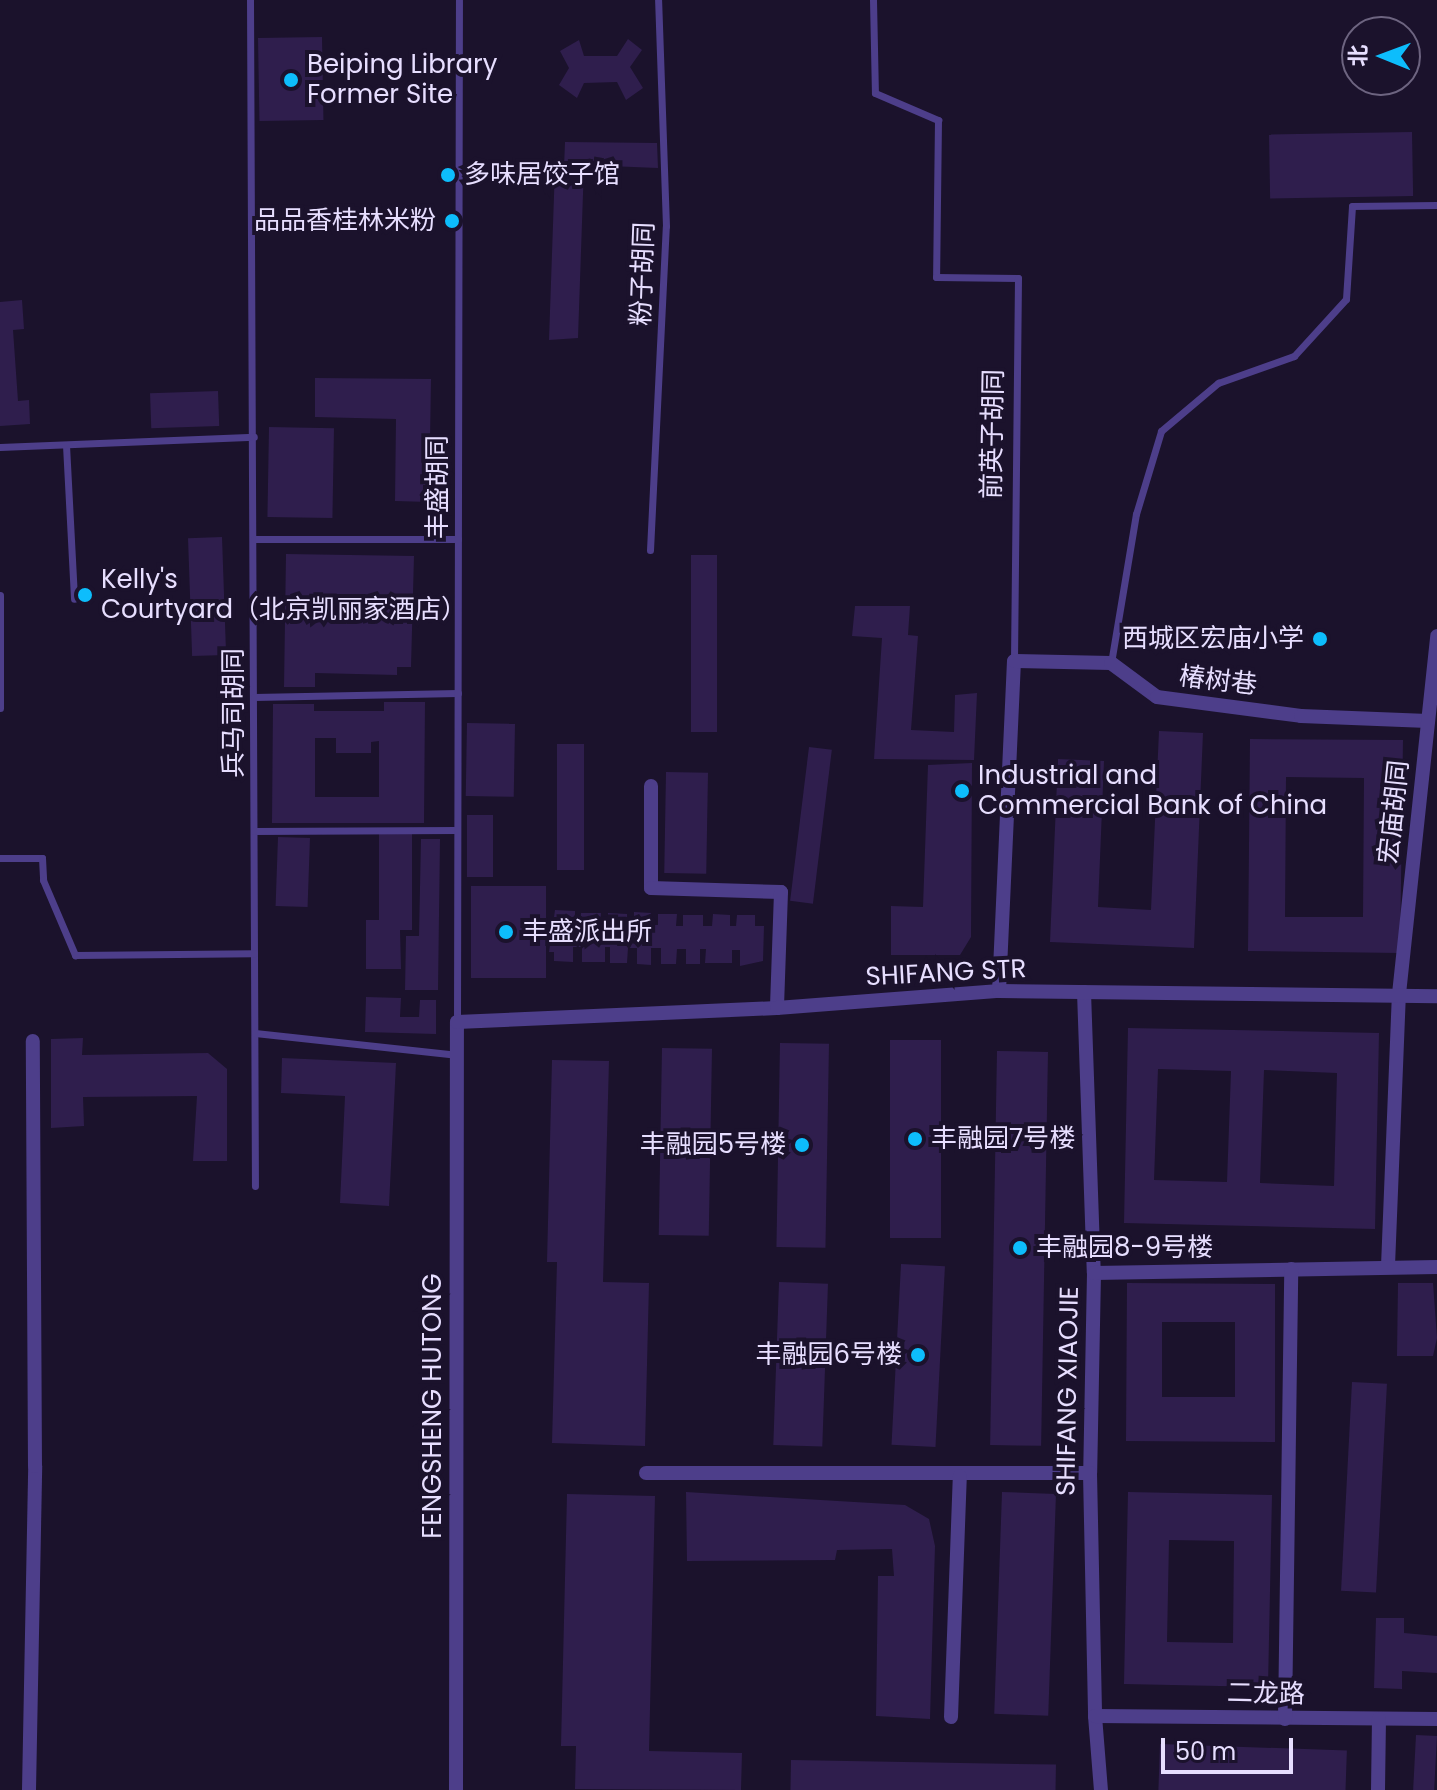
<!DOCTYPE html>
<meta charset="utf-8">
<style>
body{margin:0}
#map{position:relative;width:1437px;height:1790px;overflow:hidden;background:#1b122c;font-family:Poppins,"Noto Sans SC",sans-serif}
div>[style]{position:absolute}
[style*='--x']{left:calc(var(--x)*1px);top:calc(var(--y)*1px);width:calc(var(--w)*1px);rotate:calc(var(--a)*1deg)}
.building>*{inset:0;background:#2f1e4d;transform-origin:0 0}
.lane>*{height:7px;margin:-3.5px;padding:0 3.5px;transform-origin:3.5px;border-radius:3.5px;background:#4d3e8a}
.street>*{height:14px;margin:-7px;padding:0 7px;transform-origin:7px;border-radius:7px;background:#4d3e8a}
.dots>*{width:22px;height:22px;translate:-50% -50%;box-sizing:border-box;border:4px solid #1b122c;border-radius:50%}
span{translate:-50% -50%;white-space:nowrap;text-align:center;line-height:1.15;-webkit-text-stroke:8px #1b122c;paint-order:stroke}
.poi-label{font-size:26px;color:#e7deff}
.left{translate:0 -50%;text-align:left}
.right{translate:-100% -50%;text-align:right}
.street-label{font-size:26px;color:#e7deff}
.north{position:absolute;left:1341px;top:16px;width:80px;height:80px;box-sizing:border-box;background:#1b122c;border:2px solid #6d6480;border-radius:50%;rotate:271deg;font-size:22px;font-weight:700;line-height:32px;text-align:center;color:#e7deff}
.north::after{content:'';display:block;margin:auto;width:28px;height:36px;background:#0dbdfc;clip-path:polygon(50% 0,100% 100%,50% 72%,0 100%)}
.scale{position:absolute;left:1161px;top:1738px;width:132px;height:36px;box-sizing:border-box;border:4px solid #e7deff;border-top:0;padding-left:10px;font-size:24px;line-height:28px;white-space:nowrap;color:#e7deff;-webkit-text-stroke:6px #1b122c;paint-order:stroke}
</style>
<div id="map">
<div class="building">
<div style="left:322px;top:37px;width:83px;height:64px;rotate:89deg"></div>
<div style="clip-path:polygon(628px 39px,642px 50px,630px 67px,643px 88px,626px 100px,617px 82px,584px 83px,577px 98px,559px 85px,569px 68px,560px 51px,579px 40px,584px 56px,617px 56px)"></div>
<div style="left:1412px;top:132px;width:64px;height:143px;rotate:89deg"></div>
<div style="clip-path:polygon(565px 142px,657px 143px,658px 168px,584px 165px,578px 338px,549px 340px,555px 167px,564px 167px)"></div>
<div style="clip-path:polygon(22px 300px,24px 329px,13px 330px,18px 401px,29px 400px,30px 424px,0 426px,0 302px)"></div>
<div style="clip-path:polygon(315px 378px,431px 379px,429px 502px,395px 501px,396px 419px,315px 417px)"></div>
<div style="left:218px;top:391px;width:35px;height:68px;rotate:88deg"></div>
<div style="left:269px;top:427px;width:65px;height:90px;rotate:1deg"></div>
<div style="left:222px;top:537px;width:118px;height:34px;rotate:88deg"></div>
<div style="clip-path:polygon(286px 554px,414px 556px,411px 667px,397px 667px,397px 675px,315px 673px,315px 687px,284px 687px)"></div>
<div style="left:691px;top:555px;width:26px;height:177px"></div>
<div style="clip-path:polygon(855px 606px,910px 606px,908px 635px,918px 636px,911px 730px,954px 732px,955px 695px,977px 693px,974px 760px,874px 759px,882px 638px,852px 636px)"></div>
<div style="clip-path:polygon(evenodd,384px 702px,425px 702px,424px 823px,272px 823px,273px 704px,314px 704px,314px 711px,384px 711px,384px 702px,315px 738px,336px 738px,336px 753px,371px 753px,371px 742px,379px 741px,379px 797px,315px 797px,315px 738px)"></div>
<div style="left:467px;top:723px;width:48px;height:73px;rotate:1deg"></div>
<div style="clip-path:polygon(1159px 731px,1203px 733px,1194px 948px,1050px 942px,1058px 759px,1104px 761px,1098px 907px,1151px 910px)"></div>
<div style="clip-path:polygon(evenodd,1250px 739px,1403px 740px,1400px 953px,1248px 951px,1250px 739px,1286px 777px,1364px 778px,1363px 917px,1285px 917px,1286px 777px)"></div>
<div style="left:557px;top:744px;width:27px;height:126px"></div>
<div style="left:809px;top:747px;width:23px;height:155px;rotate:7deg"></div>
<div style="clip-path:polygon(972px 763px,971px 937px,960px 955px,891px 955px,891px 906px,923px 907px,928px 765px)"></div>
<div style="left:666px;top:772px;width:42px;height:101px;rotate:1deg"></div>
<div style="left:467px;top:815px;width:26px;height:62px"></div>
<div style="clip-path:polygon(379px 834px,412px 834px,412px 930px,400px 930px,401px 969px,366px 969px,366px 920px,379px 920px)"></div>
<div style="left:278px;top:837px;width:32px;height:69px;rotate:2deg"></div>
<div style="clip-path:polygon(421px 839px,440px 839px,438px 990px,405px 990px,406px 936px,419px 936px)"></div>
<div style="left:471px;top:886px;width:75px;height:92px"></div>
<div style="clip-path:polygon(555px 910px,575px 911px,575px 924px,580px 924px,581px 913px,601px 913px,600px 926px,608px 926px,608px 913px,627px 914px,627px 925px,634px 925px,634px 912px,651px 913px,650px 925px,658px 925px,658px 914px,677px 914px,676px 926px,683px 926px,683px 915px,703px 915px,703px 926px,712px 926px,713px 914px,730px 915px,730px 926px,736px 926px,737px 915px,755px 915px,755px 926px,764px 926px,763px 961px,740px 966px,740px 950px,732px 950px,732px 963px,705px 963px,706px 949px,700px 949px,700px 964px,686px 964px,686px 949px,677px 949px,676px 964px,661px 964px,661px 948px,651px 948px,651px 965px,637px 964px,637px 948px,628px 948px,627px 963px,610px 963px,610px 947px,605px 947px,605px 962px,582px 962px,582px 947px,573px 947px,573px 962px,554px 961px,554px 952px,549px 952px)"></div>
<div style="clip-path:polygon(366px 997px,401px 998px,400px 1017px,419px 1017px,420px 1000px,436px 1000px,436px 1034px,365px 1032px)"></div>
<div style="clip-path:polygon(evenodd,1128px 1028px,1379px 1033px,1375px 1229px,1124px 1223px,1128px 1028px,1158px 1069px,1231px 1071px,1227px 1182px,1154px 1180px,1158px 1069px,1128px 1028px,1264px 1070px,1337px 1073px,1334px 1186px,1260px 1183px,1264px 1070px)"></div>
<div style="clip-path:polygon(83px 1038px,82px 1055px,208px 1053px,227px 1069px,227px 1161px,193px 1161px,197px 1096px,83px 1097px,84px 1126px,51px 1128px,51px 1039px)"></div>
<div style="left:890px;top:1040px;width:51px;height:198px"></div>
<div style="left:780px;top:1043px;width:49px;height:204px;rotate:1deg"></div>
<div style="left:662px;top:1048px;width:50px;height:187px;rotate:1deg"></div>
<div style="left:997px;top:1051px;width:51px;height:394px;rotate:1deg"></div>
<div style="clip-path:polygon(282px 1058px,396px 1063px,389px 1206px,340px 1203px,345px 1096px,281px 1093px)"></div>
<div style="clip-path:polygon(552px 1060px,609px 1061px,603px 1282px,649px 1283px,645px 1446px,552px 1443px,557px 1262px,547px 1262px)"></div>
<div style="left:901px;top:1264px;width:44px;height:181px;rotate:3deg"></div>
<div style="left:779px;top:1282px;width:49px;height:163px;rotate:2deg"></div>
<div style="clip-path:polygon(evenodd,1127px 1283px,1275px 1284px,1275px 1442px,1126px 1441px,1127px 1283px,1162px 1322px,1235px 1322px,1235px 1397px,1162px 1397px,1162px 1322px)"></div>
<div style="clip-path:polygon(1398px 1283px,1433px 1283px,1437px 1338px,1433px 1356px,1397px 1356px)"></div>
<div style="left:1352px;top:1382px;width:35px;height:209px;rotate:3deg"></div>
<div style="clip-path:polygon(686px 1492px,905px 1505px,929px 1519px,935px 1546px,930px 1719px,876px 1716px,878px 1576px,894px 1576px,892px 1549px,837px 1550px,835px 1560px,687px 1561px)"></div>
<div style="left:1002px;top:1492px;width:54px;height:222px;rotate:2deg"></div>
<div style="clip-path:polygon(evenodd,1128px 1492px,1272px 1495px,1268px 1687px,1124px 1684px,1128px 1492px,1169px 1540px,1234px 1541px,1233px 1643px,1167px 1642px,1169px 1540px)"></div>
<div style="clip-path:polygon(567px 1494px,655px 1496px,649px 1751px,742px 1753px,741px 1790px,575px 1789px,576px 1746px,561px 1746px)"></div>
<div style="clip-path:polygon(1376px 1618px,1404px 1618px,1404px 1633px,1437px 1636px,1437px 1673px,1402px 1671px,1402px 1689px,1374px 1688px)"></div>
<div style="left:1416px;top:1735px;width:21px;height:55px;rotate:3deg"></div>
<div style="left:1160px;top:1744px;width:187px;height:46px;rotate:2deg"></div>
<div style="left:791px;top:1760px;width:265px;height:30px;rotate:1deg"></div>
</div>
<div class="lane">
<div style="--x:250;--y:0;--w:1186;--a:89.76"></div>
<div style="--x:873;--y:0;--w:93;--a:88.8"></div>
<div style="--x:875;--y:93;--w:69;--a:23.2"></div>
<div style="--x:938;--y:120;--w:157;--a:90.7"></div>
<div style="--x:936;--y:277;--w:82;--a:0.7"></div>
<div style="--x:1018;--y:278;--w:383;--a:90.6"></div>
<div style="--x:66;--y:445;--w:154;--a:87"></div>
<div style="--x:0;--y:447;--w:254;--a:-2.3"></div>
<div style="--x:254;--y:539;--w:204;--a:0"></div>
<div style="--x:650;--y:550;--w:324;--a:-87.2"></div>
<div style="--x:666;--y:226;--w:226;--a:-92"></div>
<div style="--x:0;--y:595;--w:113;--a:90"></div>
<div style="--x:1111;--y:663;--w:151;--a:-80.5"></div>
<div style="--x:1136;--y:514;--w:87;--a:-73.2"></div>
<div style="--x:1161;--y:431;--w:75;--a:-40.1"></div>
<div style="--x:1218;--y:383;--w:81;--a:-19.6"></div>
<div style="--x:1294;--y:356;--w:77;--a:-47.6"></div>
<div style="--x:1346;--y:299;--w:93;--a:-86.3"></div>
<div style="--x:1352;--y:206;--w:85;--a:-0.7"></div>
<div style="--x:254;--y:697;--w:204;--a:-1.1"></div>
<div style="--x:254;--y:831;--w:203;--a:-0.3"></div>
<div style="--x:0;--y:858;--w:42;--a:0"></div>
<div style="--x:42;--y:858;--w:22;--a:87"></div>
<div style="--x:43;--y:880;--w:82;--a:66.9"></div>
<div style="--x:75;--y:955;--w:179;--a:-0.6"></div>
<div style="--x:457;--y:1022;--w:1022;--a:-89.89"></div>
<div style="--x:255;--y:1033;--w:202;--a:6.2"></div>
</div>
<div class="street">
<div style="--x:651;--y:786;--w:102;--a:90"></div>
<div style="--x:651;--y:888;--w:130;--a:1.8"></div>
<div style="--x:781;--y:892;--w:116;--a:92"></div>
<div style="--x:999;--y:991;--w:330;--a:-87.4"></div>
<div style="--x:1014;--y:661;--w:97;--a:1.2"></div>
<div style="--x:1111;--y:663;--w:57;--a:36.5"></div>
<div style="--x:1157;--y:697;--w:145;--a:7.5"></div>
<div style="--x:1301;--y:716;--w:127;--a:2.3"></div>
<div style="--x:1084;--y:992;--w:281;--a:88"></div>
<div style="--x:1094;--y:1273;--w:200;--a:91.1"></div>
<div style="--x:1090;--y:1473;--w:243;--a:88.8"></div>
<div style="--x:1095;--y:1716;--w:74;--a:85.4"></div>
<div style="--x:1388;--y:1266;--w:272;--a:-87.7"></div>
<div style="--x:1399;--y:994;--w:360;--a:-83.9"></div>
<div style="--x:1094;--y:1273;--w:343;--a:-1"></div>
<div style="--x:646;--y:1473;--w:444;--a:0"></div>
<div style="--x:1095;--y:1716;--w:342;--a:0.5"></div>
<div style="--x:951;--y:1717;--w:241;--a:-87.9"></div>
<div style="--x:1285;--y:1719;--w:450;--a:-89.2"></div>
<div style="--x:29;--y:1790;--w:324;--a:-88.9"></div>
<div style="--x:35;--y:1466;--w:425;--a:-90.3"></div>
<div style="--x:456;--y:1790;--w:768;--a:-89.93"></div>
<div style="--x:457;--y:1022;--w:320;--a:-2.5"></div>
<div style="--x:777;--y:1008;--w:223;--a:-4.4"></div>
<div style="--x:999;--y:991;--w:438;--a:0.7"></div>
<div style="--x:1378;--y:1790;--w:71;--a:-89.2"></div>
</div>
<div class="dots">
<div style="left:291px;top:80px;background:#0dbdfc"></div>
<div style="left:448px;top:175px;background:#0dbdfc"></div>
<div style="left:452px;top:221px;background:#0dbdfc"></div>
<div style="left:85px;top:595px;background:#0dbdfc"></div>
<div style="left:1320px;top:639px;background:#0dbdfc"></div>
<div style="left:962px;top:791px;background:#0dbdfc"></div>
<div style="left:506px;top:932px;background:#0dbdfc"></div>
<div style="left:915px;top:1139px;background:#0dbdfc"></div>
<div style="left:802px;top:1145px;background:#0dbdfc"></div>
<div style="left:1020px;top:1248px;background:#0dbdfc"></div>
<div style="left:918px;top:1355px;background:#0dbdfc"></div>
</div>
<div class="poi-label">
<span class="left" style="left:307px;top:80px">Beiping Library<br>Former Site</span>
<span class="left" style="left:464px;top:175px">多味居饺子馆</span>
<span class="right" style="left:436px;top:221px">品品香桂林米粉</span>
<span class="left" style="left:101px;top:595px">Kelly's<br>Courtyard（北京凯丽家酒店）</span>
<span class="right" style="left:1304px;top:639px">西城区宏庙小学</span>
<span class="left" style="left:978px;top:791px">Industrial and<br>Commercial Bank of China</span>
<span class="left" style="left:522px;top:932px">丰盛派出所</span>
<span class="left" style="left:931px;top:1139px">丰融园7号楼</span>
<span class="right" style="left:786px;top:1145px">丰融园5号楼</span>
<span class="left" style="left:1036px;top:1248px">丰融园8-9号楼</span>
<span class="right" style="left:902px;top:1355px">丰融园6号楼</span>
</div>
<div class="street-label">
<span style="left:643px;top:274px;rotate:-88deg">粉子胡同</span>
<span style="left:993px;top:434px;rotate:-89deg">前英子胡同</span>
<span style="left:438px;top:487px;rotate:-90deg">丰盛胡同</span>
<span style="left:1218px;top:681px;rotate:7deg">椿树巷</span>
<span style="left:234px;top:713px;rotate:-90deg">兵马司胡同</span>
<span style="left:1394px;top:812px;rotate:-84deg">宏庙胡同</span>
<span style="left:946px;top:973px;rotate:-3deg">SHIFANG STR</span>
<span style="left:1068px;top:1391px;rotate:-89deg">SHIFANG XIAOJIE</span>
<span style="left:433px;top:1406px;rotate:-90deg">FENGSHENG HUTONG</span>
<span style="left:1266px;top:1694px;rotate:1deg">二龙路</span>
</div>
<div class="north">北</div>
<div class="scale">50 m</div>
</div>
